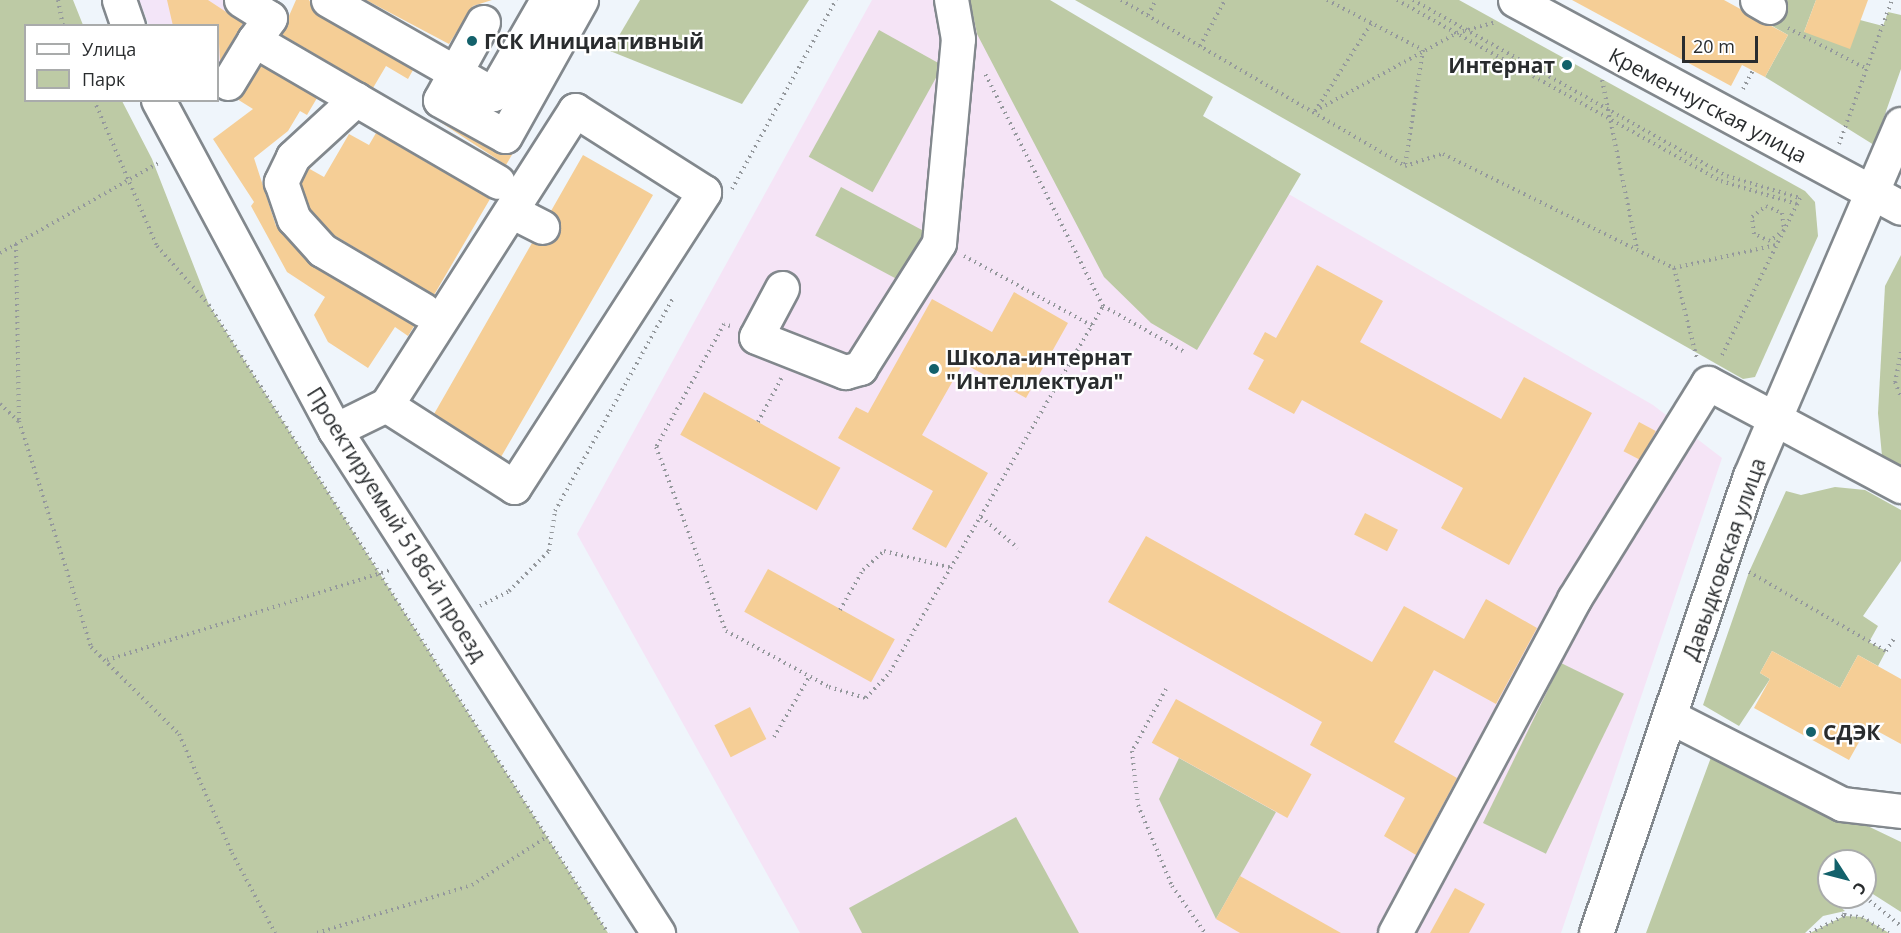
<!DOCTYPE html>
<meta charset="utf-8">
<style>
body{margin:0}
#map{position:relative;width:1901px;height:933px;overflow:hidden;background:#eff5fb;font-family:"Open Sans",sans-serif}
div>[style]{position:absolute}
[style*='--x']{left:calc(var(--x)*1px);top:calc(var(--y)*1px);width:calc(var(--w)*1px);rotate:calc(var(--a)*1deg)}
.industrial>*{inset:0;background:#f3e5f8}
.education>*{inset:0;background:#f5e4f6}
.green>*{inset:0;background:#bdcaa5;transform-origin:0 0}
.building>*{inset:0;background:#f5ce96;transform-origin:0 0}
.path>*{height:4px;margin-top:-2px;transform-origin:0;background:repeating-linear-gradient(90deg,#94989c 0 1.5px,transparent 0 6px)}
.roads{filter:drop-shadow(2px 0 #82888d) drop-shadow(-2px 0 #82888d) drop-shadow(0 2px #82888d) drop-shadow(0 -2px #82888d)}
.minor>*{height:33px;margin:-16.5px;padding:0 16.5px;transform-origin:16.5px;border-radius:16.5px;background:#fff}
.dots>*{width:16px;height:16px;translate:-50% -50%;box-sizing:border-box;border:3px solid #fff;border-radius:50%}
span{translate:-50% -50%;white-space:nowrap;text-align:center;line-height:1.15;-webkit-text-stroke:4.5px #fff;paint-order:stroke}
.poi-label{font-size:21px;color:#292c2e;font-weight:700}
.left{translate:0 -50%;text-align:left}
.right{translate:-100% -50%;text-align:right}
.street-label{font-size:21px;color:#292c2e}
.legend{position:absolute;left:24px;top:24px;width:195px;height:78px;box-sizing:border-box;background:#fff;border:2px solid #a9abab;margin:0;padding:8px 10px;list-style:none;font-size:18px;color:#292c2e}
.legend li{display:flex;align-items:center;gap:12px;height:30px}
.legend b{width:30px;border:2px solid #a9abab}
.north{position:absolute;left:1817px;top:849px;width:60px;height:60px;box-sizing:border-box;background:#fff;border:2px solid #a9abab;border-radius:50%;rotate:126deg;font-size:16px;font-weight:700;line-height:24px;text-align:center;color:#292c2e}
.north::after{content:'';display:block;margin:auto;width:21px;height:27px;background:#13616b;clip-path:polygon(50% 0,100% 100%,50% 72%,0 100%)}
.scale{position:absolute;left:1682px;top:36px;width:76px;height:27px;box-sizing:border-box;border:3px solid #292c2e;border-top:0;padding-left:8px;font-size:18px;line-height:21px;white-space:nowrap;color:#292c2e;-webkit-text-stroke:4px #fff;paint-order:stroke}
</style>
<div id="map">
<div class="industrial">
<div style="clip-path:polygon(139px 0,268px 0,218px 77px,218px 26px,149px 25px)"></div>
</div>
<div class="education">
<div style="clip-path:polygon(872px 0,994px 0,997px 25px,1653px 405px,1722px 458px,1561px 933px,800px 933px,577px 534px)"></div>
</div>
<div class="green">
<div style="clip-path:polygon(0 0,73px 0,83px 25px,26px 26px,26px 100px,122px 101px,152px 159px,209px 305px,608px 933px,0 933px)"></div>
<div style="clip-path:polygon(640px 0,809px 0,742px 104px,610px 51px)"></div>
<div style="clip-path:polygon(970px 0,1050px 0,1213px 97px,1203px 116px,1301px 174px,1197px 350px,1151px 323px,1104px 277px,977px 34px)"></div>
<div style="clip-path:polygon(1075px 0,1459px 0,1805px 191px,1815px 202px,1818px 236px,1755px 377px,1743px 379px)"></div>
<div style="clip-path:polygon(1771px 0,1816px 0,1804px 32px,1860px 20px,1883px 26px,1888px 12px,1901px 15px,1901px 69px,1874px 145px,1765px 77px,1788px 35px,1760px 19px)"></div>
<div style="left:879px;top:30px;width:73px;height:145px;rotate:29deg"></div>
<div style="left:841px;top:187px;width:103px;height:55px;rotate:28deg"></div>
<div style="clip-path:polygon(1901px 255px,1901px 476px,1882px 456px,1878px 413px,1885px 286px)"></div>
<div style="clip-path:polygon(1835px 487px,1865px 490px,1901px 510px,1901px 561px,1863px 616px,1878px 626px,1869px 642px,1886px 651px,1878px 666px,1858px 655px,1840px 688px,1772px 651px,1760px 673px,1770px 679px,1739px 726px,1703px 705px,1749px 572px,1786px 491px,1801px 495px)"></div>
<div style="left:1561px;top:663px;width:70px;height:178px;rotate:26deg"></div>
<div style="clip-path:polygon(1713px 752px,1901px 842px,1901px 912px,1865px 889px,1865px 861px,1829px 861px,1829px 897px,1845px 911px,1823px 916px,1805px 933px,1646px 933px)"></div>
<div style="clip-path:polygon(1179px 758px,1276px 812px,1216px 919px,1159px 799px)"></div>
<div style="clip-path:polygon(1016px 817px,1079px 933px,862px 933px,849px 908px)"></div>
<div style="clip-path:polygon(1844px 916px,1862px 917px,1889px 933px,1810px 933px)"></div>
</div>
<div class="building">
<div style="clip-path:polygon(167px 0,208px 0,243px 23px,220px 61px,218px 26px,173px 26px)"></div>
<div style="clip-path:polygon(296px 0,309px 0,319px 16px,413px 70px,408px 79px,386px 66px,373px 88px,281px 34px)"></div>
<div style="clip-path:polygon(366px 0,492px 0,473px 6px,449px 44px)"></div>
<div style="clip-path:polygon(1572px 0,1724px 0,1788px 35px,1765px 77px,1742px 65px,1731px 86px)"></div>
<div style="clip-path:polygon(1816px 0,1868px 0,1850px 49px,1804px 32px)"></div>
<div style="clip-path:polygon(261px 65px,317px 98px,307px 115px,300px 111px,288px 131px,254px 158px,276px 226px,312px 266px,414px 326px,408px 336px,395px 327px,368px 368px,328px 342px,314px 315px,325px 297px,287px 272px,251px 206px,254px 202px,213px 139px,253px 109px,237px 99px)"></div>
<div style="clip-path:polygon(431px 116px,496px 152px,513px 153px,506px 165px)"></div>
<div style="clip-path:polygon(376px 133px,490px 199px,434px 295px,334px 235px,310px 209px,301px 183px,308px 168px,324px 177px,349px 134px,369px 145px)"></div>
<div style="clip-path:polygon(583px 155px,653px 195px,501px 457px,434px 414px,532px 243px,543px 246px,558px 236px,561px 226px,551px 211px)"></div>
<div style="clip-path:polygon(1317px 265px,1383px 301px,1360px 342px,1501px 419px,1524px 377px,1592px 413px,1509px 565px,1441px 528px,1463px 488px,1302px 400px,1294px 414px,1248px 389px,1264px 360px,1253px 354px,1265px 332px,1276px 338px)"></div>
<div style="clip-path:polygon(1014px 292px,1068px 323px,1026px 398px,963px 363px,922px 435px,988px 473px,946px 548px,912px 529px,933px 491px,838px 438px,856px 407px,868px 413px,932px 299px,992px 332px)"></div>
<div style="left:704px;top:392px;width:156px;height:49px;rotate:29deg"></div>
<div style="left:1639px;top:422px;width:19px;height:33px;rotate:28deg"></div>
<div style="left:1365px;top:513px;width:37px;height:24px;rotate:27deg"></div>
<div style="clip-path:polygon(1146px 536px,1372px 662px,1404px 606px,1464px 639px,1486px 599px,1537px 628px,1496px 704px,1434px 670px,1394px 742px,1457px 778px,1416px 855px,1384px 836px,1405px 798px,1310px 745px,1322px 722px,1108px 602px)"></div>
<div style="left:768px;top:569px;width:145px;height:49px;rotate:29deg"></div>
<div style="clip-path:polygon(1772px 651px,1840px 688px,1858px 655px,1901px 679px,1901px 744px,1868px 726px,1849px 760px,1754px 708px,1770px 679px,1760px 673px)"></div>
<div style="left:1176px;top:699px;width:155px;height:50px;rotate:29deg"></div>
<div style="left:750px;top:707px;width:36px;height:40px;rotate:63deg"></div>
<div style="clip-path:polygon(1240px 876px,1341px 933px,1240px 933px,1216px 919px)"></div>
<div style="clip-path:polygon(1455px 888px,1485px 904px,1469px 933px,1430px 933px)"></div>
</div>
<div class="path">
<div style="--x:58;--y:0;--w:26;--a:79"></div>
<div style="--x:1121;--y:0;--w:329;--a:30.3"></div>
<div style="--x:1405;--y:166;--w:40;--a:-18"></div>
<div style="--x:1443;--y:154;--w:258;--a:26.3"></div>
<div style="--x:1674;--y:268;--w:94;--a:75.8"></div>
<div style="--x:1327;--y:0;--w:108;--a:27.5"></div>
<div style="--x:1423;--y:50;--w:117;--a:98.8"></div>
<div style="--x:1397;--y:0;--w:371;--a:29.2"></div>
<div style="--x:1721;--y:181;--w:79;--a:16.8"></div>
<div style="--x:1413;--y:0;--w:360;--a:29.3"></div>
<div style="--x:1727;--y:176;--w:76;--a:16.8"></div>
<div style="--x:1800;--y:198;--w:178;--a:116.4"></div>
<div style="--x:1148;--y:15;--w:17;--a:-62"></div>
<div style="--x:1371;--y:24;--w:103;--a:122.8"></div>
<div style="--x:1315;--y:111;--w:162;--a:-28.8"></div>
<div style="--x:1457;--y:33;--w:41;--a:-15.8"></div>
<div style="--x:1788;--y:28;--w:89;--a:27.4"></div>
<div style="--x:1200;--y:46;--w:52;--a:-61.5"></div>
<div style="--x:1602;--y:80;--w:173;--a:78.3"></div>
<div style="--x:1743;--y:89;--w:21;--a:-62"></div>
<div style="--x:94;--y:100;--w:159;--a:66.7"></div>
<div style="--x:157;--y:246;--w:79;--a:48.6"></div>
<div style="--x:209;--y:305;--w:744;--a:57.57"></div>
<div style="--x:1839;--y:144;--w:153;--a:-69.8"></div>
<div style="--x:732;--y:189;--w:216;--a:-61.2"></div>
<div style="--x:1766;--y:206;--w:17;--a:24"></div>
<div style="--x:1782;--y:213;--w:17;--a:83"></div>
<div style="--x:1784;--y:230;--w:18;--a:142"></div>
<div style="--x:1770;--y:241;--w:17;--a:-156"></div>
<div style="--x:1754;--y:234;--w:17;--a:-97"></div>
<div style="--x:1752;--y:217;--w:18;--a:-38"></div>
<div style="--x:16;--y:244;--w:177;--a:89"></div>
<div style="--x:19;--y:421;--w:237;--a:72.3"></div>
<div style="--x:91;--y:647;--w:124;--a:44.7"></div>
<div style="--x:179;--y:734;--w:130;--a:66"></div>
<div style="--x:232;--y:853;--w:91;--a:61.7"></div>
<div style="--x:0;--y:253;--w:184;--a:-29.6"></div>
<div style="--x:964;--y:256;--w:147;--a:28.5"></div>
<div style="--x:1674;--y:268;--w:105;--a:-12.7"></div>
<div style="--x:1103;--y:306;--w:92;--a:29.4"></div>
<div style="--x:730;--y:326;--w:6;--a:-162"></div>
<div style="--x:724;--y:324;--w:141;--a:118.9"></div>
<div style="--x:656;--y:447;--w:197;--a:69.2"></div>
<div style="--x:726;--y:631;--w:117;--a:28.5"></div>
<div style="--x:829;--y:687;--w:39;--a:17"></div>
<div style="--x:866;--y:698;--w:35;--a:-47"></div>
<div style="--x:890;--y:672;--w:423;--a:-59.8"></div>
<div style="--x:1103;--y:306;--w:263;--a:-116.9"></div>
<div style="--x:1901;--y:352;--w:31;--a:101"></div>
<div style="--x:1895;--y:382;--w:16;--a:68"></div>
<div style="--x:0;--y:404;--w:25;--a:43"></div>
<div style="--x:758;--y:422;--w:51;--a:-61.9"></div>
<div style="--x:981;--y:517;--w:48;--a:40"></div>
<div style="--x:1749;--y:572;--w:158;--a:30"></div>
<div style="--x:1886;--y:651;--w:17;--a:-57"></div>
<div style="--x:480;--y:606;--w:33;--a:-27"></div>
<div style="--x:509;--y:591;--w:57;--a:-45"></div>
<div style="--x:549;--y:551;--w:40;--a:-81.5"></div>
<div style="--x:555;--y:511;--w:244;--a:-61"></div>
<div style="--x:840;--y:610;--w:46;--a:-60.1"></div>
<div style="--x:863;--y:570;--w:28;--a:-42"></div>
<div style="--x:884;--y:551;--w:70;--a:14"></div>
<div style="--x:107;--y:660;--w:297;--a:-17.6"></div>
<div style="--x:1166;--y:689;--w:71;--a:118.7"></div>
<div style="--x:1132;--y:751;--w:54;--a:83.7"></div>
<div style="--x:1138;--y:805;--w:88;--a:67.2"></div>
<div style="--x:1172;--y:886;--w:57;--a:54.9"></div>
<div style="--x:774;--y:737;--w:69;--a:-59.7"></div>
<div style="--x:1836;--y:897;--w:9;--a:72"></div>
<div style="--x:1839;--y:906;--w:7;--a:8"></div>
<div style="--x:1846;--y:907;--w:9;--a:103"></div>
<div style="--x:1865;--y:897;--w:46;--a:38.9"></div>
<div style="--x:317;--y:933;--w:162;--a:-17.2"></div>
<div style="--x:472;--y:885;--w:87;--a:-32.8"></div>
<div style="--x:1810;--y:933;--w:38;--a:-27"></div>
<div style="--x:1844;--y:916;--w:18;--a:3"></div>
<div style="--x:1862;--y:917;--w:31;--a:31"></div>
</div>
<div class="roads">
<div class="minor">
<div style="--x:119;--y:0;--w:28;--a:71"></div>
<div style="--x:241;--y:0;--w:34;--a:32"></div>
<div style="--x:270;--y:18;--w:27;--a:126"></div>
<div style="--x:254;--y:40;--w:282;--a:30.2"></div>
<div style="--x:328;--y:0;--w:190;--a:29.7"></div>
<div style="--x:493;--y:94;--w:108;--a:-60.1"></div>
<div style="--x:1515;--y:0;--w:438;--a:28.3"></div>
<div style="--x:1757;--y:0;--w:14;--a:30"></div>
<div style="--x:483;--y:22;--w:89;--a:118.9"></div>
<div style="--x:440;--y:100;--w:74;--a:29"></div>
<div style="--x:505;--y:136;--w:156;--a:-60.8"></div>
<div style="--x:228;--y:83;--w:50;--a:-58.8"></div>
<div style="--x:356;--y:99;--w:86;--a:137.4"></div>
<div style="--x:293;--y:157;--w:28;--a:116"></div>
<div style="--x:281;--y:182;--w:39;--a:71"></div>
<div style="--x:294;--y:219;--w:42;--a:47.9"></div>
<div style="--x:322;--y:250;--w:118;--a:30.5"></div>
<div style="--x:158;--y:100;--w:374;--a:61.8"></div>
<div style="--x:335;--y:430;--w:598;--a:57.29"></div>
<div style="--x:511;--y:211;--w:35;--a:27"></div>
<div style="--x:782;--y:288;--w:55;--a:118"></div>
<div style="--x:756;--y:337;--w:96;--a:21.5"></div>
<div style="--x:845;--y:372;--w:16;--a:-15"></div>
<div style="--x:860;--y:368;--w:148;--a:-57.7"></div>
<div style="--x:939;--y:243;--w:205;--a:-84.7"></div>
<div style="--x:958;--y:39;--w:40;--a:-100"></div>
<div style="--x:335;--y:430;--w:57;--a:-26.1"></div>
<div style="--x:386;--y:405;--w:152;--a:32.6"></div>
<div style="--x:514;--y:487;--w:351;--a:-57.2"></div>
<div style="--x:704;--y:192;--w:153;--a:-147.6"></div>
<div style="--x:575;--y:110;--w:350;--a:122.6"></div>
<div style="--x:1669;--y:716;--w:194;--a:27"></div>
<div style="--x:1842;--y:804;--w:59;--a:6.8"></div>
<div style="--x:1395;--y:933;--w:379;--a:-61.8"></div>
<div style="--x:1574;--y:599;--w:254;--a:-58.2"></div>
<div style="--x:1708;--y:383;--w:219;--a:28.1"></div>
<div style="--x:1596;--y:933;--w:482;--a:-71.4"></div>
<div style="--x:1750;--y:476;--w:383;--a:-66.8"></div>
</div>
</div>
<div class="dots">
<div style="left:472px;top:41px;background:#13616b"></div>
<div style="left:1567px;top:65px;background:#13616b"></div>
<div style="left:934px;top:369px;background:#13616b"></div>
<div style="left:1811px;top:732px;background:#13616b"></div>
</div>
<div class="poi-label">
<span class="left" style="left:484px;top:41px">ГСК Инициативный</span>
<span class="right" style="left:1555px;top:65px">Интернат</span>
<span class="left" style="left:946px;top:369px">Школа-интернат<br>"Интеллектуал"</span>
<span class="left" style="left:1823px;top:732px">СДЭК</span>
</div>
<div class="street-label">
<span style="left:1708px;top:105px;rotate:28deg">Кременчугская улица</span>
<span style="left:397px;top:524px;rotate:58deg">Проектируемый 5186-й проезд</span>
<span style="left:1724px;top:559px;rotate:-71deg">Давыдковская улица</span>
</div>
<ul class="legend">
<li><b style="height:8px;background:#fff"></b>Улица</li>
<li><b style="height:16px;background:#bdcaa5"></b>Парк</li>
</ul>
<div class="north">С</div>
<div class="scale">20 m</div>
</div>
